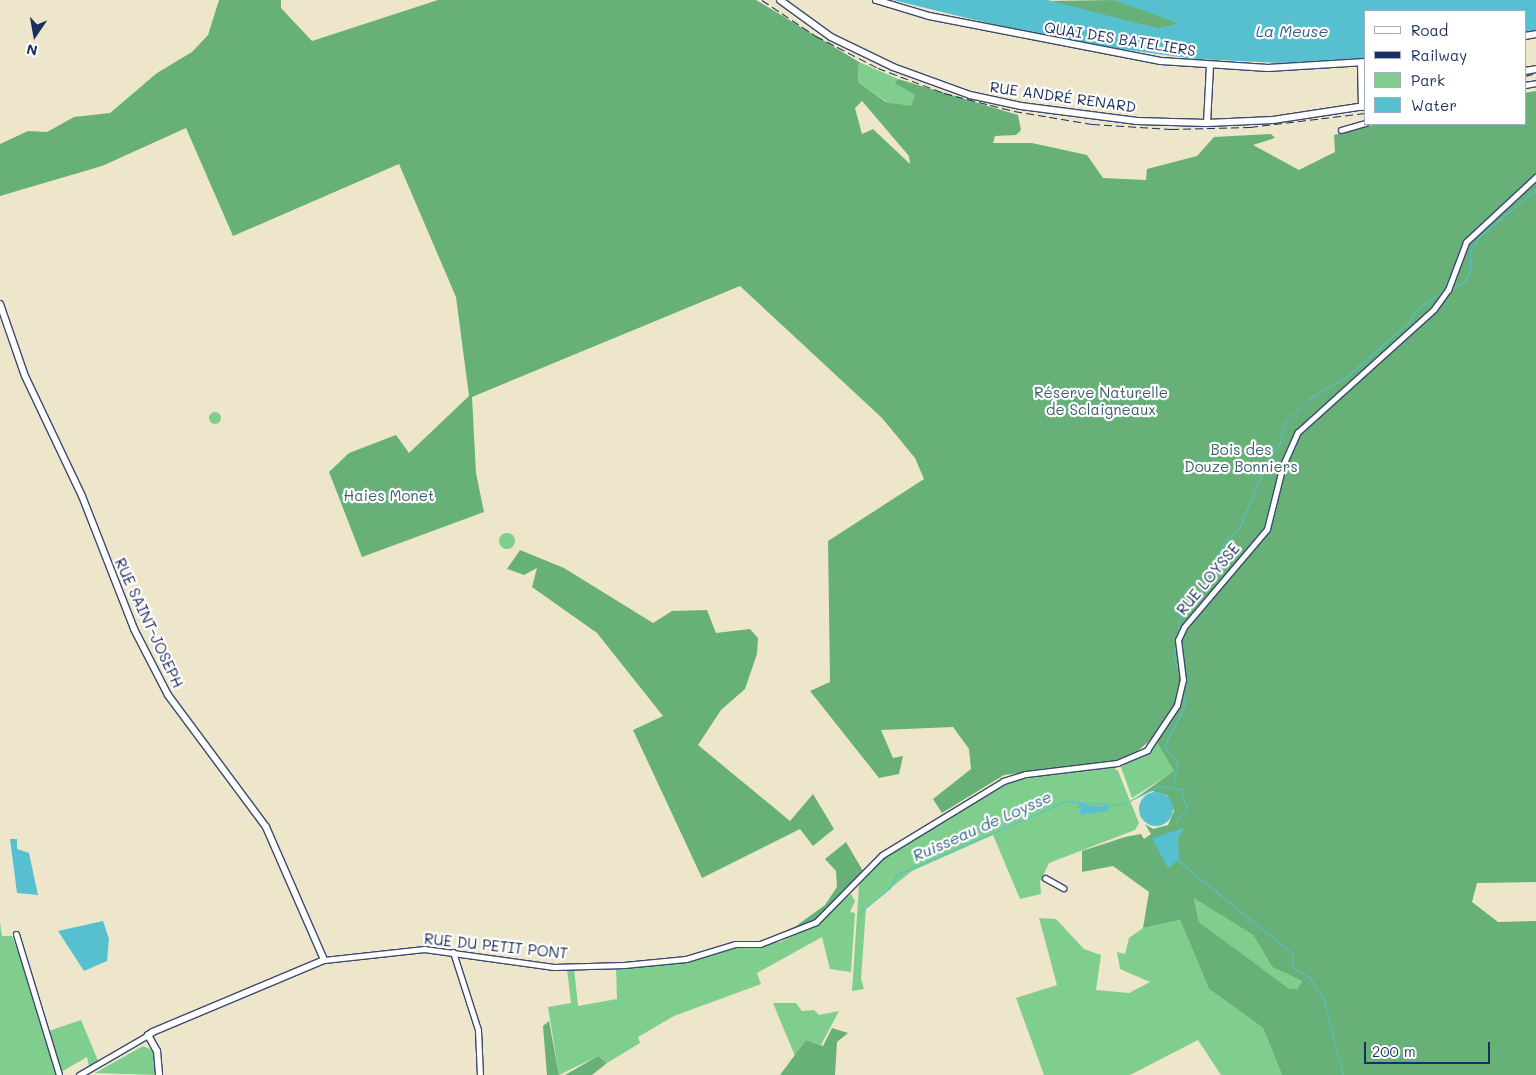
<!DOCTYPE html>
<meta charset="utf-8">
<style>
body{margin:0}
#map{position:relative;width:1536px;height:1075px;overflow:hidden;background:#eee6ca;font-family:Mali,sans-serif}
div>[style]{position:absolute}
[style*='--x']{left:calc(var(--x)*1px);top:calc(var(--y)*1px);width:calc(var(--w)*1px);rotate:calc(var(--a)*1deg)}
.green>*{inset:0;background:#7fce8e}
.round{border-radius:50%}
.forest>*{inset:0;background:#67b179}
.water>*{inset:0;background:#56c0d1}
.stream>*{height:1px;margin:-0.5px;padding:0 0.5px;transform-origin:0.5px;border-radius:0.5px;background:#56c0d1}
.roads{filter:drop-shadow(1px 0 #3b4a6e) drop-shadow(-1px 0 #3b4a6e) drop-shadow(0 1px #3b4a6e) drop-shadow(0 -1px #3b4a6e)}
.minor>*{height:5px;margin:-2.5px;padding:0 2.5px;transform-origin:2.5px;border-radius:2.5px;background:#fff}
.tertiary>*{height:6px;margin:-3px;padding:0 3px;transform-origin:3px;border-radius:3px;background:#fff}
.rail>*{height:1px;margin-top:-0.5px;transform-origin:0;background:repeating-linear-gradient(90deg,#1b2f5e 0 8px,transparent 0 12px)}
span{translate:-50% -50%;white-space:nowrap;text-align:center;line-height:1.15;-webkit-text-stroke:4.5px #fff;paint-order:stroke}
.street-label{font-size:15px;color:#1b2f5e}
.park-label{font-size:15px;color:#395f6c}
.water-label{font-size:16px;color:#306286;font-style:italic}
.legend{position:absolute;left:1364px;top:10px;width:162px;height:115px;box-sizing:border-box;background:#fff;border:1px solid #a4acbf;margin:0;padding:6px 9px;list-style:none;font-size:15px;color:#1b2f5e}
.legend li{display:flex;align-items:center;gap:10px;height:25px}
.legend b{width:25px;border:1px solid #a4acbf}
.north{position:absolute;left:10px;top:10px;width:50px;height:50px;-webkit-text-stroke:4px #fff;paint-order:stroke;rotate:192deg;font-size:14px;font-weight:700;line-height:20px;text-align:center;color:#1b2f5e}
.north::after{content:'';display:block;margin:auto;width:18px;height:22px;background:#1b2f5e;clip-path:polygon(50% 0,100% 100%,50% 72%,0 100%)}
.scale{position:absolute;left:1364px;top:1042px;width:126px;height:22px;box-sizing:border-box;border:2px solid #1b2f5e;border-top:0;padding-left:6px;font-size:15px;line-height:18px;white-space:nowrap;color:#1b2f5e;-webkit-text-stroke:4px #fff;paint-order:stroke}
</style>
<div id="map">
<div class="green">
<div style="clip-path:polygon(859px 62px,898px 79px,894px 83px,915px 95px,911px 107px,887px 102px,858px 82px)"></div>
<div class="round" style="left:209px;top:412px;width:12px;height:12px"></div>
<div class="round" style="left:499px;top:533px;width:16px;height:16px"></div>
<div style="clip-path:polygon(1158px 743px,1175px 771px,1132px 798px,1121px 767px)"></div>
<div style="clip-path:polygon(1110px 765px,1118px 771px,1139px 823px,1135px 830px,1049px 863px,1040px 882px,1041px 894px,1020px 899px,993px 835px,912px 871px,866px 908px,861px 979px,864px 989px,852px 991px,859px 885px,879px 860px,977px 796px,1012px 781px)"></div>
<div style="clip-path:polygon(851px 894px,855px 901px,850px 912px,855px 913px,851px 972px,830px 969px,822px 937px,757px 973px,761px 984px,674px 1016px,638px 1037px,640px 1043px,607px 1063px,598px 1056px,559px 1075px,548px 1007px,571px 1003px,567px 969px,574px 968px,578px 1006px,617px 999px,616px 968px,667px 965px,735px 946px,780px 942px,815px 925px)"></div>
<div style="clip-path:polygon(1194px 897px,1253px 935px,1272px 967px,1302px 981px,1297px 989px,1289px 990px,1199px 922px)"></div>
<div style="clip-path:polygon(1039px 918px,1056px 919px,1084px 949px,1101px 955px,1096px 990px,1129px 993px,1150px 982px,1120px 969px,1117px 952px,1125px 954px,1129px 938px,1143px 928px,1180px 920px,1209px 989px,1263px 1028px,1282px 1075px,1221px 1075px,1198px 1040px,1130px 1075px,1044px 1075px,1016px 998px,1057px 985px)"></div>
<div style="clip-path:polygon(0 922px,2px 936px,12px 936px,29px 980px,56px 1075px,0 1075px)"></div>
<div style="clip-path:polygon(773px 1003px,796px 1003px,802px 1011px,814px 1010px,819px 1015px,839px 1011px,821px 1045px,806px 1040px,795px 1056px)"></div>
<div style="clip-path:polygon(81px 1020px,99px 1063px,89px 1067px,87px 1057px,61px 1072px,46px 1032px)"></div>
<div style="clip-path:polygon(143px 1046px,154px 1051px,157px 1075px,95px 1073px)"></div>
</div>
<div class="forest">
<div style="clip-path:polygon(evenodd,219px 0,281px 0,281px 8px,312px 41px,438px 0,756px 0,859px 62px,858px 82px,886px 102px,911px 106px,915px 95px,894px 83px,898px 79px,1018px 115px,1021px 130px,1016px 135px,995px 136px,993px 143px,1032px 143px,1087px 155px,1103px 178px,1146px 180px,1147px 169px,1197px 156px,1214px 137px,1271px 134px,1275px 138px,1253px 145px,1299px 170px,1335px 152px,1334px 135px,1376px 124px,1525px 124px,1525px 93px,1536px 91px,1536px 882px,1477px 883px,1472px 902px,1498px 922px,1536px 921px,1536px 1075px,1282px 1075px,1263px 1028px,1209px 989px,1180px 920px,1143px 928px,1149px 892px,1113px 866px,1082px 872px,1082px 851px,1125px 837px,1141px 834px,1144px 839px,1151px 834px,1145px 824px,1153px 829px,1168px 825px,1174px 811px,1167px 795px,1152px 791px,1133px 800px,1174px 771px,1154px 737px,1132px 756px,1117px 761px,1004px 775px,942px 813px,933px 799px,971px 769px,969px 749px,953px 727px,881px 730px,893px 758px,903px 756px,899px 774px,879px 778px,810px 691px,830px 682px,828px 541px,924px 479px,915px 458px,882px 418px,740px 286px,472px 397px,476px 473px,484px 512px,362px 557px,329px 472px,349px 453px,396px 435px,409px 453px,469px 396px,456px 297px,399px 164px,233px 236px,186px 128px,102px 166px,0 196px,0 144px,28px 131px,47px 132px,74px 117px,110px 113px,157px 73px,192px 52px,208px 35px,219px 0,862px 101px,909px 156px,910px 164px,873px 129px,862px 134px,855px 108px,862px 101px,219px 0,1194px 898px,1253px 935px,1272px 967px,1302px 981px,1297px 989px,1289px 989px,1199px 922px,1194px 898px)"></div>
<div style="clip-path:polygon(1114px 0,1157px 12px,1179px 24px,1159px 29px,1047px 1px)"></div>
<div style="clip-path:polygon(520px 550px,564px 568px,653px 623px,672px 611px,707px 610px,716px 633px,750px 629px,758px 638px,757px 654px,745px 689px,721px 710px,698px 745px,790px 821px,813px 794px,834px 829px,813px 846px,800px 829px,702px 878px,633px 730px,663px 716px,597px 633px,532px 587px,537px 568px,524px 575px,507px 569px)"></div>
<div style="clip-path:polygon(846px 842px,863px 871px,813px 922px,768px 940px,796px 926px,825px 905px,837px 887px,836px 871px,825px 859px)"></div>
<div style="clip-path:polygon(549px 1021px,559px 1075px,547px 1075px,543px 1026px)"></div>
<div style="clip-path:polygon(832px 1028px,848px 1033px,837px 1042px,835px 1075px,780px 1075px,806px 1040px,823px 1046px)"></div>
<div style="clip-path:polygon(598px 1056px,607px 1063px,592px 1075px,565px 1075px)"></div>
</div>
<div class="water">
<div style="clip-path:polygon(893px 0,1048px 0,1159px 29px,1178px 23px,1114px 0,1536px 0,1536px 31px,1525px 32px,1525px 11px,1365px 11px,1365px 58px,1280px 63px,1195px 59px,1061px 41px)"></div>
<div class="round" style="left:1139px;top:792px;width:34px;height:34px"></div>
<div style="clip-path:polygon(1079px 803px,1098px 807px,1110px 806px,1106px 811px,1082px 815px,1078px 811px,1085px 807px,1078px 808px)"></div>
<div style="clip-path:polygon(1184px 828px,1178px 838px,1179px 859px,1168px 868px,1152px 838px)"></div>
<div style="clip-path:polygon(10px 839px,17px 839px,17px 849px,29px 853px,38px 895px,17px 893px)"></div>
<div style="clip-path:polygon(103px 921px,109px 939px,107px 961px,84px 971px,58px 931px)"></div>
</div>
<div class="stream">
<div style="--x:1449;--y:290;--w:18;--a:-27"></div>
<div style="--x:1465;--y:282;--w:12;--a:-66"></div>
<div style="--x:1470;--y:271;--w:20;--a:-90"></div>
<div style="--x:1470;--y:251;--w:18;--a:-56"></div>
<div style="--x:1480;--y:236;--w:73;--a:-40"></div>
<div style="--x:1177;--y:637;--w:21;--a:-82"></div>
<div style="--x:1180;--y:616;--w:35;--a:-50"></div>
<div style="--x:1203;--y:589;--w:49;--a:-66"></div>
<div style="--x:1223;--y:544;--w:23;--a:-45"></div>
<div style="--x:1239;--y:528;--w:75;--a:-67.2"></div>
<div style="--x:1268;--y:459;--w:18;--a:-52"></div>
<div style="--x:1279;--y:445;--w:23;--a:-77"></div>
<div style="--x:1284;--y:423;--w:36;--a:-44"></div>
<div style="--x:1310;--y:398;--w:42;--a:-30.3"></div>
<div style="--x:1346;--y:377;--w:85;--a:-41.2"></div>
<div style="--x:1410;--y:321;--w:9;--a:-69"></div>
<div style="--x:1413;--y:313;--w:40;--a:-37"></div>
<div style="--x:1176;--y:643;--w:14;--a:102"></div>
<div style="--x:1173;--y:657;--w:18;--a:68"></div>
<div style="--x:1173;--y:787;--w:26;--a:-81"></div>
<div style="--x:1177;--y:761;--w:19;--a:-133"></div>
<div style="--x:1164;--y:747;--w:49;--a:-63.4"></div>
<div style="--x:1186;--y:703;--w:9;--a:-111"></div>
<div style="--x:1131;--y:800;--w:30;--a:-27"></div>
<div style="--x:1158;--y:786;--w:22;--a:8"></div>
<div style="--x:1180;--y:789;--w:20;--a:70"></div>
<div style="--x:1187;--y:808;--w:19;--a:129"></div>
<div style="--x:1176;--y:859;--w:151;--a:39.1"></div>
<div style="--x:1293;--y:954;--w:13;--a:94"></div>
<div style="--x:1292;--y:967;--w:21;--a:31"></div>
<div style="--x:1310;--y:978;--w:26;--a:58"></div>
<div style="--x:1324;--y:1000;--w:77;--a:75.8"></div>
<div style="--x:859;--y:913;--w:40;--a:-39"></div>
<div style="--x:890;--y:888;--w:14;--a:-65"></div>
<div style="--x:896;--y:875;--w:185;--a:-23.5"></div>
<div style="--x:1066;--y:801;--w:50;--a:4.6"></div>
<div style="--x:1116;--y:805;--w:15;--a:-16"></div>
</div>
<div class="roads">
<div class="minor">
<div style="--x:1525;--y:85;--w:11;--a:-10"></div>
<div style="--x:1341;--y:130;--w:25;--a:-16"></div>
<div style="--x:1045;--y:878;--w:21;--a:29"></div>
<div style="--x:16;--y:934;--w:147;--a:73"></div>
<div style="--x:453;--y:952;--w:82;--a:72.2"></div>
<div style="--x:478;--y:1030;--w:45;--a:87.5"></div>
<div style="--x:324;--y:960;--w:101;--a:-6.3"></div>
<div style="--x:424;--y:949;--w:131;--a:7.9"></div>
<div style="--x:554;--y:967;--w:70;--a:-1.6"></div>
<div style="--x:624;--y:965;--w:62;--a:-5.5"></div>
<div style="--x:686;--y:959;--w:51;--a:-17"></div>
<div style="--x:735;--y:944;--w:25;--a:0"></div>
<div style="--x:760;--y:944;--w:60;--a:-21.4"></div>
<div style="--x:816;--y:922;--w:94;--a:-45.4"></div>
<div style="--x:882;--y:855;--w:142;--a:-31.4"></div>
<div style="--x:1003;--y:781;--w:24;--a:-17"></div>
<div style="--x:1026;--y:774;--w:92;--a:-6.9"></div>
<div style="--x:1117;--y:763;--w:33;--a:-23"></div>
<div style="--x:1147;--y:750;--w:54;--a:-56.3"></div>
<div style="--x:1177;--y:705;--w:26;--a:-77"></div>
<div style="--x:1183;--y:680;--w:40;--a:-97.1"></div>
<div style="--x:1178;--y:640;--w:14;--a:-65"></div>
<div style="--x:1184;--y:627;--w:128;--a:-49.7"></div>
<div style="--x:1267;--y:529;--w:66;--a:-76"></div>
<div style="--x:1283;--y:465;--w:36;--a:-66"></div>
<div style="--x:1298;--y:432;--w:183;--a:-42.1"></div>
<div style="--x:1434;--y:309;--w:24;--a:-54"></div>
<div style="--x:1448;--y:290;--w:51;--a:-69.4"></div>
<div style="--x:1466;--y:242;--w:96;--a:-42.9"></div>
<div style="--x:79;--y:1075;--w:80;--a:-30.1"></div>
</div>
<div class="tertiary">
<div style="--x:780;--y:0;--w:63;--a:36"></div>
<div style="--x:831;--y:37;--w:69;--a:25.8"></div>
<div style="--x:893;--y:67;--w:82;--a:20"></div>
<div style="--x:970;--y:95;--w:52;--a:12.2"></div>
<div style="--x:1021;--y:106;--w:117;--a:7.4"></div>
<div style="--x:1137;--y:121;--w:70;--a:1.6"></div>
<div style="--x:1207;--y:123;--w:66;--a:-2.6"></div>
<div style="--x:1273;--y:120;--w:93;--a:-8.7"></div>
<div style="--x:876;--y:0;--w:55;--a:16.8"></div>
<div style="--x:929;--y:16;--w:236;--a:11"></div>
<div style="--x:1161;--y:61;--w:107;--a:3.7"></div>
<div style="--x:1268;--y:68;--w:97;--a:-3.5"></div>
<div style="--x:1525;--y:36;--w:11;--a:-10"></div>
<div style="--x:1361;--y:63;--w:44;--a:88.7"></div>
<div style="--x:1525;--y:71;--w:11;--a:-10"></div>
<div style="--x:1207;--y:123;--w:57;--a:-87"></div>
<div style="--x:0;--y:304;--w:76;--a:70.9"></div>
<div style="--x:25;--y:376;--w:133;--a:64.6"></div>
<div style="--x:82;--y:496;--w:143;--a:68.6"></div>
<div style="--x:134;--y:629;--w:74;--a:62.7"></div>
<div style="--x:168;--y:695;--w:164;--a:53.4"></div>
<div style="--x:266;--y:827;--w:145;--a:66.4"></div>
<div style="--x:324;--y:960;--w:186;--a:157.2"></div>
<div style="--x:153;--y:1032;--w:6;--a:149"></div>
<div style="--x:148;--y:1035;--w:18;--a:61"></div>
<div style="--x:157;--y:1051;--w:24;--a:85"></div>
</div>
</div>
<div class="rail">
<div style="--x:762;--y:0;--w:65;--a:33.7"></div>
<div style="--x:816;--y:36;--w:70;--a:27.3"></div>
<div style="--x:878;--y:68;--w:71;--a:20.7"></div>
<div style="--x:944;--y:93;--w:72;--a:14.4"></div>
<div style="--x:1014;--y:111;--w:79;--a:9.5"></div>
<div style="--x:1092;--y:124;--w:79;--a:3.6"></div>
<div style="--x:1171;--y:129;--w:79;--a:-1.5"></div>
<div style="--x:1250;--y:127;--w:116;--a:-6.9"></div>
<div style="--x:1525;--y:76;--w:11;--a:-15"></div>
</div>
<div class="street-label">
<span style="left:1120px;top:39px;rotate:9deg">QUAI DES BATELIERS</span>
<span style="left:1063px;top:97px;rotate:8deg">RUE ANDRÉ RENARD</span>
<span style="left:1208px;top:579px;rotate:-50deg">RUE LOYSSE</span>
<span style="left:149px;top:623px;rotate:65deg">RUE SAINT-JOSEPH</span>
<span style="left:496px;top:946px;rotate:6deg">RUE DU PETIT PONT</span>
</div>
<div class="park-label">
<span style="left:1101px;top:401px">Réserve Naturelle<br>de Sclaigneaux</span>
<span style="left:1241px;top:458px">Bois des<br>Douze Bonniers</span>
<span style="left:389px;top:496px">Haies Monet</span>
</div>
<div class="water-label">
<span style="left:1292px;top:31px">La Meuse</span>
<span style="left:982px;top:826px;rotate:-24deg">Ruisseau de Loysse</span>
</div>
<ul class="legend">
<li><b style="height:6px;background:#fff"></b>Road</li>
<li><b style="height:6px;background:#1b2f5e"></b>Railway</li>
<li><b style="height:14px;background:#7fce8e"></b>Park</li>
<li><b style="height:14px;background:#56c0d1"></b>Water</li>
</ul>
<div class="north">N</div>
<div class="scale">200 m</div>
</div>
